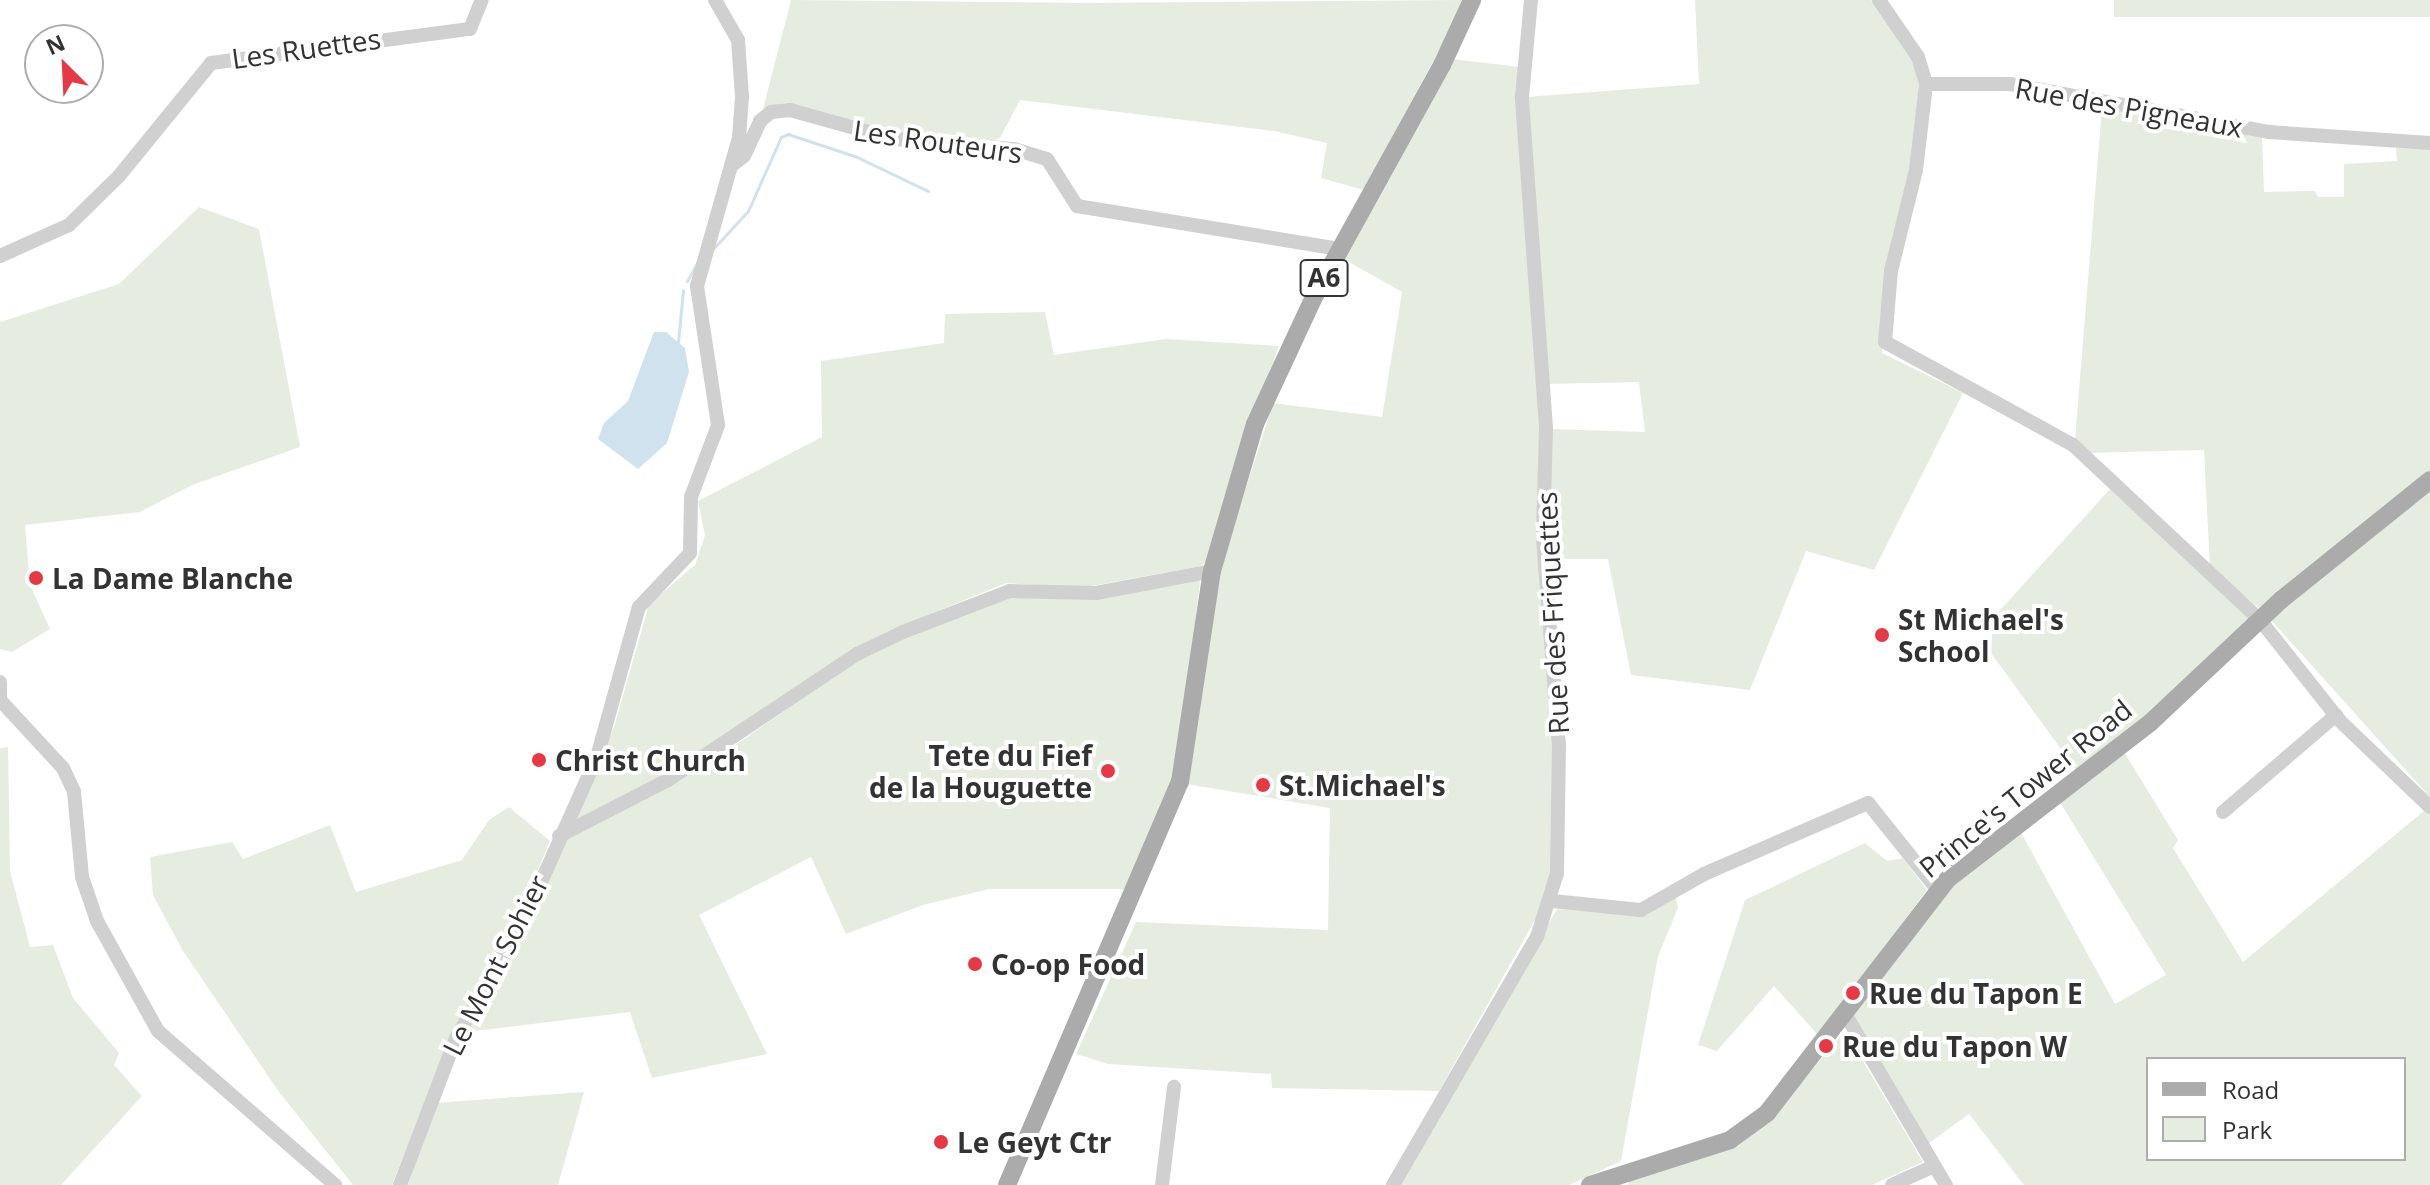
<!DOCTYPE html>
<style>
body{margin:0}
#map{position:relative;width:2430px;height:1185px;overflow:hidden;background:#fff;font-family:"Open Sans",sans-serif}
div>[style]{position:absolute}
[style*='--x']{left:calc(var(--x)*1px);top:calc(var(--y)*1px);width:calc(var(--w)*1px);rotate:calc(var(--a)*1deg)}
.green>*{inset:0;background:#e6ecdf;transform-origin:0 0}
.water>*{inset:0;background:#cfe2ee}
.stream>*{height:3px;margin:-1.5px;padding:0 1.5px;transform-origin:1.5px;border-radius:1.5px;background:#cfe2ee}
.minor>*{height:14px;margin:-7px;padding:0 7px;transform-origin:7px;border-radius:7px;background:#d0d0d0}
.major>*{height:18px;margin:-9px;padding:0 9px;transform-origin:9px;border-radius:9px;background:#ababab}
.dots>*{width:22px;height:22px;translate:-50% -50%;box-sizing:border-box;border:4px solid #fff;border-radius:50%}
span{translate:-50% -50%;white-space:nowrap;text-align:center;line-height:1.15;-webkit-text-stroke:8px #fff;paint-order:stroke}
.shield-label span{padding:2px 6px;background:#fff;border:2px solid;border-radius:6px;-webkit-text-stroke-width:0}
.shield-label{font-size:26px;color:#333;font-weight:700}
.street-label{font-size:28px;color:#333}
.poi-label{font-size:28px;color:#333;font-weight:700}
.left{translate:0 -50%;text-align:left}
.right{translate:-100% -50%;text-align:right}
.legend{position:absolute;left:2146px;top:1057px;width:260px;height:104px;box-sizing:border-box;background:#fff;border:2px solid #adadad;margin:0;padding:10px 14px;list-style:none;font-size:24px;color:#333}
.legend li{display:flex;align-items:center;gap:16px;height:40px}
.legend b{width:40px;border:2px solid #adadad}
.north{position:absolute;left:24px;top:24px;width:80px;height:80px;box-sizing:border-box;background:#fff;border:2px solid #adadad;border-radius:50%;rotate:336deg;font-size:22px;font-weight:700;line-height:32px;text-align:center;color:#333}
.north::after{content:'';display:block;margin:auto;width:28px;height:36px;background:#e63946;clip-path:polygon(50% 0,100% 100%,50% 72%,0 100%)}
</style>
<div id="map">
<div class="green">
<div style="clip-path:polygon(791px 0,1085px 3px,1466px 0,1364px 190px,1321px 178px,1327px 143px,1274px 131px,1020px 100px,1000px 138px,982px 145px,895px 134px,785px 103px,763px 109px)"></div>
<div style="clip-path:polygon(1695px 0,1871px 0,1888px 17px,1912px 58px,1919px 83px,1911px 167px,1892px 237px,1882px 353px,1963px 393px,1874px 570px,1806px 551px,1750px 690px,1631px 675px,1608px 559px,1551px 559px,1551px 429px,1645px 432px,1639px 382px,1547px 384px,1526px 97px,1699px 84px)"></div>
<div style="left:2114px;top:0;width:316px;height:17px"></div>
<div style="clip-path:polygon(1452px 59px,1520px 67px,1556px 748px,1550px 893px,1439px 1091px,1272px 1088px,1271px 1074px,1108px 1064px,1076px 1054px,1136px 922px,1328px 930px,1330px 808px,1186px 784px,1219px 573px,1273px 403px,1382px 417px,1402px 292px,1342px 258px)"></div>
<div style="clip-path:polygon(2102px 108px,2262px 137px,2264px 192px,2315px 191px,2318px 197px,2344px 197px,2344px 164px,2397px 161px,2396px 148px,2430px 149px,2430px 471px,2259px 608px,2210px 568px,2204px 450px,2087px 453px,2075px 440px)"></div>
<div style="clip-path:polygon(199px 207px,259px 229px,300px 447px,192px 485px,140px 512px,25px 525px,30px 585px,50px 629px,12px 652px,0 649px,0 322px,119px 284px)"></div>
<div style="clip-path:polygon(1045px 312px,1054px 355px,1166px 339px,1279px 346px,1244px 441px,1209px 559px,1201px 566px,1081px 588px,1006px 583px,889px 631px,645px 788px,573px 823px,615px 724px,649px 604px,695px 565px,705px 535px,698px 501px,822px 437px,821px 361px,944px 343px,945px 314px)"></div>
<div style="clip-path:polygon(2110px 489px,2252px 619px,2147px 719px,2077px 771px,1991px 653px,1993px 618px)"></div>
<div style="clip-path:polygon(2430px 490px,2430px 797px,2271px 620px)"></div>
<div style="clip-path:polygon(1172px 579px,1200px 581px,1178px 773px,1129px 889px,989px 889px,923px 905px,846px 934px,811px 857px,699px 915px,767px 1054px,652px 1078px,630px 1012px,466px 1032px,563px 841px,705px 766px,861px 658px,902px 637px,1006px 598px)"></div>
<div style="clip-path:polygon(8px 747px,10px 871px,30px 947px,53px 945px,73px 998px,119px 1053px,114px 1065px,142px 1096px,61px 1185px,0 1185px,0 748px)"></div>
<div style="clip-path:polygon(evenodd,2124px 752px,2178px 840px,2173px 848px,2243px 962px,2425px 810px,2430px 814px,2430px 1185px,2024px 1185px,1969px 1114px,1925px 1146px,1853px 1014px,1945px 893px,2019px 829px,2115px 1004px,2166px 975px,2058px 799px,2124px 752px,2148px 1059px,2404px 1059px,2404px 1159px,2148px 1159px,2148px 1059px)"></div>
<div style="clip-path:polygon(509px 807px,550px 841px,515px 924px,451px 1036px,392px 1185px,353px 1185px,279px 1092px,183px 951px,153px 895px,150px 857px,232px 842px,243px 859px,330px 825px,356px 892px,462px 860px,489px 820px)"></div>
<div style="clip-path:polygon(1865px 843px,1887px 861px,1903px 858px,1927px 890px,1818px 1035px,1774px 986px,1717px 1051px,1698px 1045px,1745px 900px)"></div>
<div style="clip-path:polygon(1676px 898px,1678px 908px,1658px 956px,1621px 1161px,1569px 1185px,1399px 1185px,1557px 909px,1640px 915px)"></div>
<div style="clip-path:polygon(1845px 1031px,1923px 1162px,1872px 1185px,1628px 1185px,1632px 1175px,1764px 1126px)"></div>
<div style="clip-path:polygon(584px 1092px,558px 1185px,408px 1185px,435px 1103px)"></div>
</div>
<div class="water">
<div style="clip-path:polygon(654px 332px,666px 332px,685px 348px,689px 372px,667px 443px,638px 469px,598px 439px,604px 423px,628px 401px)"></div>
</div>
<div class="stream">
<div style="--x:713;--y:249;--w:52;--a:-47.4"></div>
<div style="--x:748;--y:211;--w:81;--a:-66"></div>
<div style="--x:781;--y:137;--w:8;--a:-23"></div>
<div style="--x:788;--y:134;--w:73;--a:18.4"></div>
<div style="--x:857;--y:157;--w:79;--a:25.6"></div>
<div style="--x:687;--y:281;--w:21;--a:-61"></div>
<div style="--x:678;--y:342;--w:52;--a:-84.5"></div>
</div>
<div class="minor">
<div style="--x:1879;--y:0;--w:69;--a:55.6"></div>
<div style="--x:1918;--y:57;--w:28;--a:73"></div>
<div style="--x:1926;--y:84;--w:84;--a:0"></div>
<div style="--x:2010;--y:84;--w:263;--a:10.5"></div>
<div style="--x:2269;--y:132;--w:161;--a:3.9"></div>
<div style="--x:1926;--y:84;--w:87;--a:96.6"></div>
<div style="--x:1916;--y:170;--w:104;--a:103.9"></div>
<div style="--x:1891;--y:271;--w:71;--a:94.8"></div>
<div style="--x:1885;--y:342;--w:214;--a:28.7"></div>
<div style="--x:2073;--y:445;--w:256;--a:43.1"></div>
<div style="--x:2260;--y:620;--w:129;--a:51.6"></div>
<div style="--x:2340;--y:721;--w:124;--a:43.7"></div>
<div style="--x:731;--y:166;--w:16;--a:-38"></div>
<div style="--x:744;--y:156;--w:38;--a:-65"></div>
<div style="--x:760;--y:121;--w:14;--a:-39"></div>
<div style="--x:771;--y:112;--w:19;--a:-6"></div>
<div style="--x:790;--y:110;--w:108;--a:15.6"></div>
<div style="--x:894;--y:139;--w:120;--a:4.8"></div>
<div style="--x:1014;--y:149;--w:34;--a:17"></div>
<div style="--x:1047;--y:159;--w:56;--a:57.4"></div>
<div style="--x:1077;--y:206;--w:266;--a:9.3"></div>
<div style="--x:0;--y:256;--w:76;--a:-24.2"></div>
<div style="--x:69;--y:225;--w:70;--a:-44.4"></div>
<div style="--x:119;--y:176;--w:146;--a:-50.8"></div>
<div style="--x:211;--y:63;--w:261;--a:-7.5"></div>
<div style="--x:470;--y:29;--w:31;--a:-68"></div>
<div style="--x:0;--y:682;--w:15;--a:90"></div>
<div style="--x:0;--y:700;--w:93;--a:47.2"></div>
<div style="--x:63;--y:768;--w:26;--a:65"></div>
<div style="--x:74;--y:792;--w:85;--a:84.6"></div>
<div style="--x:82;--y:877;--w:46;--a:71.2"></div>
<div style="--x:97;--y:921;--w:126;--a:61"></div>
<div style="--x:158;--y:1031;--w:235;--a:41"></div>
<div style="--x:2223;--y:812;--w:149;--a:-40.6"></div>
<div style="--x:559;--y:836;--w:123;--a:-27.2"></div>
<div style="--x:668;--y:780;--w:227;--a:-33.7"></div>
<div style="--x:857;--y:654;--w:51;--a:-25.6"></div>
<div style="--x:903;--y:632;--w:115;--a:-21"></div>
<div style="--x:1010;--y:591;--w:86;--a:1.3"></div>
<div style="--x:1096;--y:593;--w:118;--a:-10.7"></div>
<div style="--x:1552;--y:901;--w:89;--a:5.8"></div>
<div style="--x:1641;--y:910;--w:73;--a:-29.7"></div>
<div style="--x:1704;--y:874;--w:179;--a:-23.4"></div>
<div style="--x:1868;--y:803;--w:110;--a:51.3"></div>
<div style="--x:1844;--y:1012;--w:201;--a:59.5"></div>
<div style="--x:400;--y:1185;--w:157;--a:-69.1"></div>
<div style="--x:456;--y:1038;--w:136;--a:-60"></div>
<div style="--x:524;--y:920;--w:179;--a:-65.9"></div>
<div style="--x:597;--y:757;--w:156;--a:-74.4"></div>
<div style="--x:639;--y:607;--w:74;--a:-46.6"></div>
<div style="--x:690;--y:553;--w:56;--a:-89"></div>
<div style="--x:691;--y:497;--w:77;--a:-69.4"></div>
<div style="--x:718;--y:425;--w:141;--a:-98.6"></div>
<div style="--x:697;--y:286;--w:154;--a:-74.2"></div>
<div style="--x:739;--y:138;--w:41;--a:-85.8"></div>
<div style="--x:742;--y:97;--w:57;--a:-94"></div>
<div style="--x:738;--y:40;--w:46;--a:-119.9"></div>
<div style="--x:1162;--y:1185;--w:99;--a:-83"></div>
<div style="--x:1393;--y:1185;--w:287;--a:-59.9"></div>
<div style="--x:1537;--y:937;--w:67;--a:-72.6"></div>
<div style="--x:1557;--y:873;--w:127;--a:-89.1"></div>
<div style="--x:1559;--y:746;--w:211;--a:-94.4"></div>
<div style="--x:1543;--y:536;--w:109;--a:-88.4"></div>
<div style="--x:1546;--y:427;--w:331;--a:-94.2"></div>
<div style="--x:1522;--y:97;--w:97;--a:-84.7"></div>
<div style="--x:1892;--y:1185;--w:44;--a:-24.2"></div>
</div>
<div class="major">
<div style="--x:1007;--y:1185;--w:439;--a:-66.8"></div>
<div style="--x:1180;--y:782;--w:213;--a:-81.4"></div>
<div style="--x:1212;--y:571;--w:153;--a:-73.7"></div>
<div style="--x:1255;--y:424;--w:142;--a:-65.1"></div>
<div style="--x:1315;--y:295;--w:263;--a:-61.1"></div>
<div style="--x:1442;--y:65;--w:72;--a:-65.2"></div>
<div style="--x:1590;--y:1185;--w:147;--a:-17.8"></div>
<div style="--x:1730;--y:1140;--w:46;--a:-36.1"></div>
<div style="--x:1767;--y:1113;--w:296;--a:-52.3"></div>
<div style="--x:1948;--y:879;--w:255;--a:-37.7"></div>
<div style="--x:2150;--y:723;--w:180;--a:-43.2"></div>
<div style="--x:2281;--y:600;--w:191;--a:-38.8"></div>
</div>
<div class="dots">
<div style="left:36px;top:578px;background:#e63946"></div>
<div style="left:1882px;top:635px;background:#e63946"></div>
<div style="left:539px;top:760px;background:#e63946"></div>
<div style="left:1108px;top:771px;background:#e63946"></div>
<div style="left:1263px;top:785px;background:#e63946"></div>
<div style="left:975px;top:964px;background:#e63946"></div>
<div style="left:1853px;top:993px;background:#e63946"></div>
<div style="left:1826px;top:1046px;background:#e63946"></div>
<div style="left:941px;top:1142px;background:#e63946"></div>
</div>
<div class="shield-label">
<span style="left:1324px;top:278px">A6</span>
</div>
<div class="street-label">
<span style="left:306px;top:48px;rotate:-8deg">Les Ruettes</span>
<span style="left:2129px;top:107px;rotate:10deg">Rue des Pigneaux</span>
<span style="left:938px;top:141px;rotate:8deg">Les Routeurs</span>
<span style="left:1552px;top:613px;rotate:-93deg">Rue des Friquettes</span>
<span style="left:2025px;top:788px;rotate:-39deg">Prince's Tower Road</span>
<span style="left:495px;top:965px;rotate:-63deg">Le Mont Sohier</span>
</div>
<div class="poi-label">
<span class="left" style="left:52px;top:578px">La Dame Blanche</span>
<span class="left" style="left:1898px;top:635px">St Michael's<br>School</span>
<span class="right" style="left:1092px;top:771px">Tete du Fief<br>de la Houguette</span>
<span class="left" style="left:555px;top:760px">Christ Church</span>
<span class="left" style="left:1279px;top:785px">St.Michael's</span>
<span class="left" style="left:991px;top:964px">Co-op Food</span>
<span class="left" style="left:1869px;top:993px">Rue du Tapon E</span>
<span class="left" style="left:1842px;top:1046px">Rue du Tapon W</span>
<span class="left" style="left:957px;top:1142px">Le Geyt Ctr</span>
</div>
<ul class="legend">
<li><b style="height:10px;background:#ababab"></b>Road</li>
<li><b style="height:22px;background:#e6ecdf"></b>Park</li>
</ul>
<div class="north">N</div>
</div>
